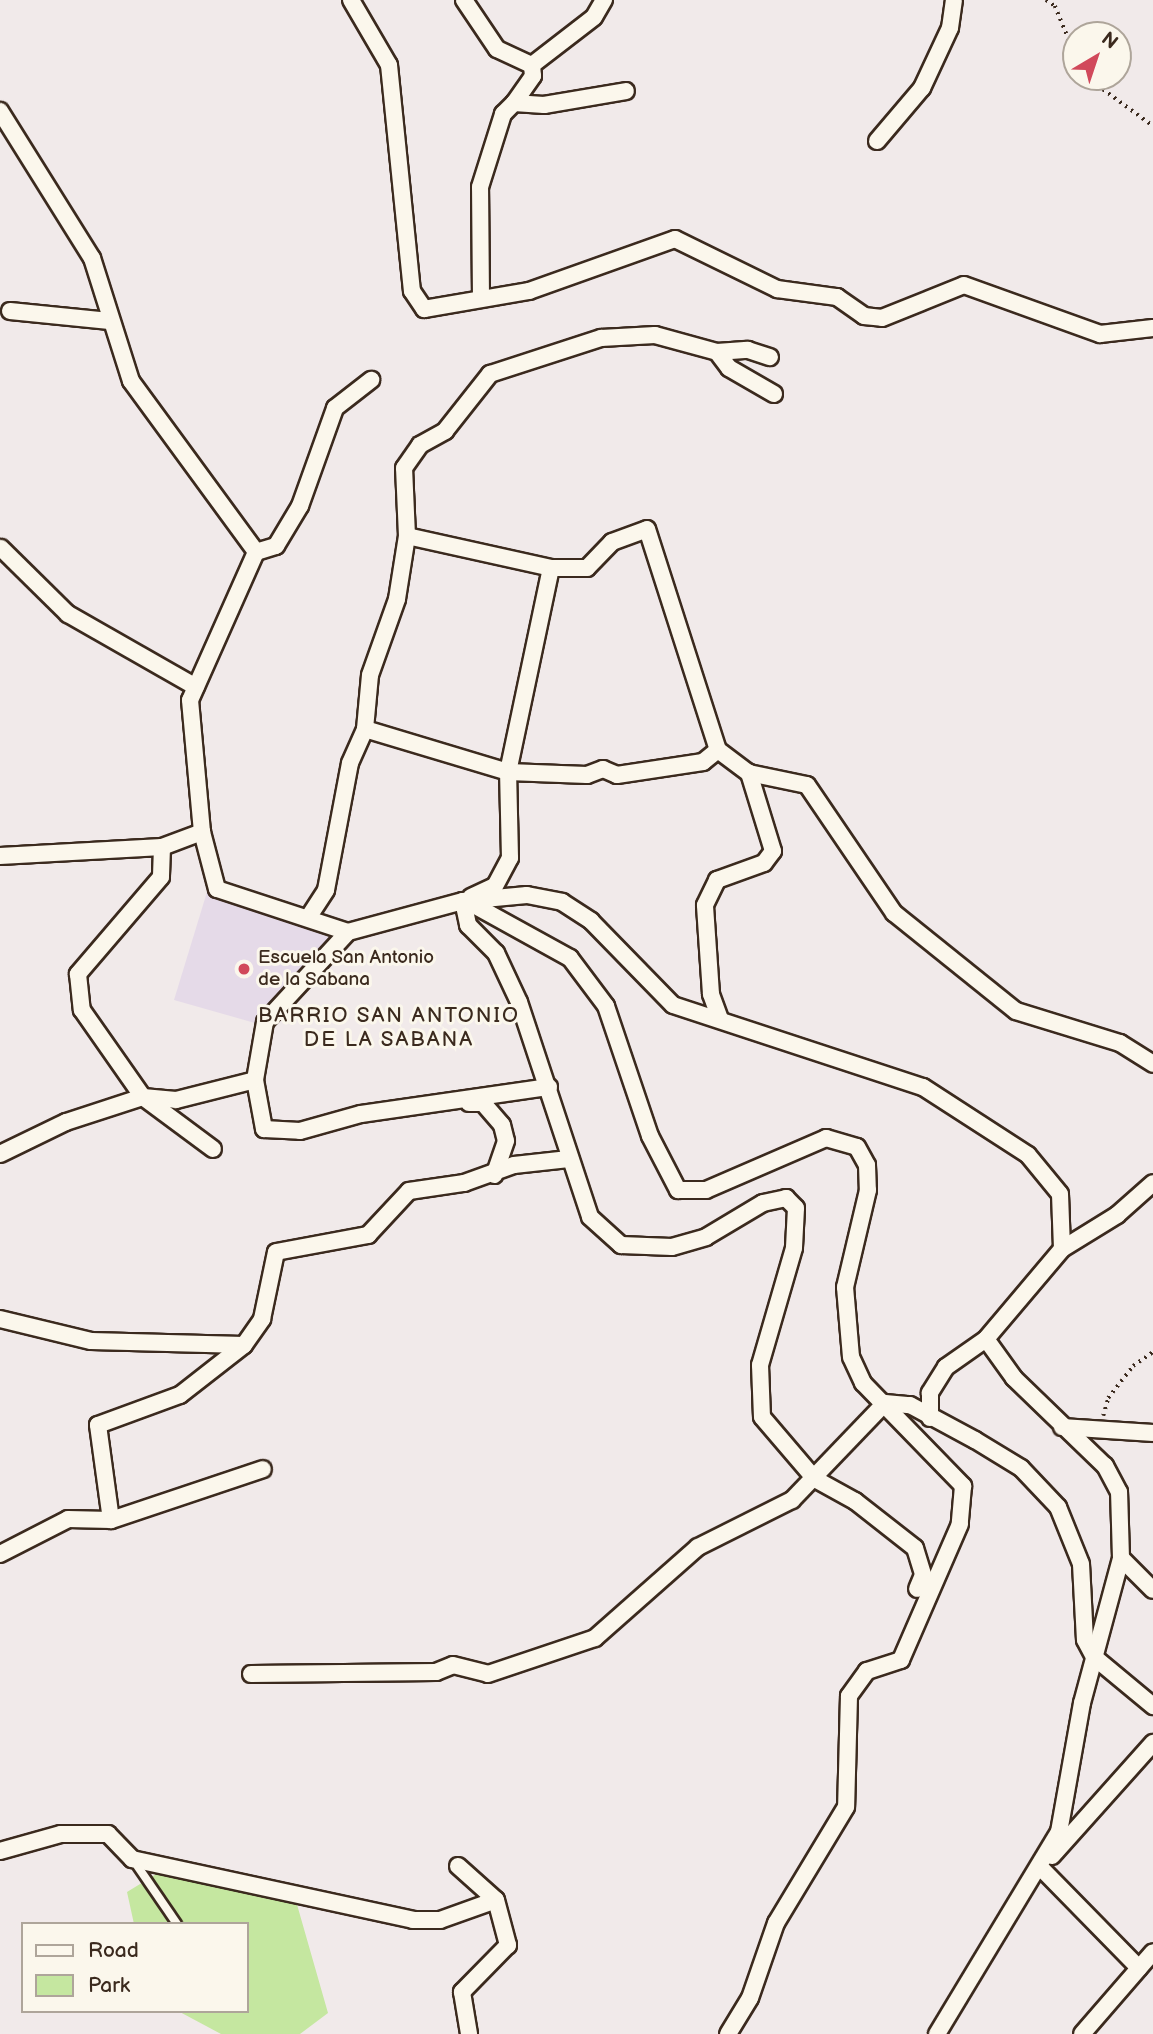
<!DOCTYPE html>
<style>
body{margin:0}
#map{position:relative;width:1153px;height:2034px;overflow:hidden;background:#f1eaea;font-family:"Balsamiq Sans",sans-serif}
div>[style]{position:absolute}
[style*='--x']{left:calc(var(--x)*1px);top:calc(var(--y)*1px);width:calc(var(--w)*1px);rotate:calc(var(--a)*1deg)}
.built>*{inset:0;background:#e5dae8}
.green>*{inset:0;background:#c5e7a0}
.path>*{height:3.5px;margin-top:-1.75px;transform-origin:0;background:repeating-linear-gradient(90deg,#3b2a1e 0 2px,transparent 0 7px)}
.roads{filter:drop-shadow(2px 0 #3b2a1e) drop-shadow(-2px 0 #3b2a1e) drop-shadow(0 2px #3b2a1e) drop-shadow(0 -2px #3b2a1e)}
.lane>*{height:8px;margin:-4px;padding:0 4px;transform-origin:4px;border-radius:4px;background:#fbf7ec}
.street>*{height:16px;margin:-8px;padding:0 8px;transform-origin:8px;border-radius:8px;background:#fbf7ec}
.dots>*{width:19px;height:19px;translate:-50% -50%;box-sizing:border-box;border:4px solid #fbf7ec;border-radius:50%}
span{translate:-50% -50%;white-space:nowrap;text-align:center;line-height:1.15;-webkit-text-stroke:6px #fbf7ec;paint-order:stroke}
.poi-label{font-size:19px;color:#3b2a1e}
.left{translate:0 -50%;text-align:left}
.neighbourhood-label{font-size:21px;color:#3b2a1e;letter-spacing:2px}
.legend{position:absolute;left:21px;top:1922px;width:228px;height:91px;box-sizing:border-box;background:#fbf7ec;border:2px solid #aea59a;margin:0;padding:9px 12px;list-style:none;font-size:21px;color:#3b2a1e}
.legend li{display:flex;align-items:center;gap:14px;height:35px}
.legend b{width:35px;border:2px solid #aea59a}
.north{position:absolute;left:1062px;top:21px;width:70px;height:70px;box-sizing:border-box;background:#fbf7ec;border:2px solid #aea59a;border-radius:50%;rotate:39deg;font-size:19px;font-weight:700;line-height:28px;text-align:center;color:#3b2a1e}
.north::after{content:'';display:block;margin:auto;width:24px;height:32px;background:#d1495b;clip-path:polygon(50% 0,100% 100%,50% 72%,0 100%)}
</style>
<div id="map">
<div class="built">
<div style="clip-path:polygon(207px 892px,331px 938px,255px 1023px,174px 1000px)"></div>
</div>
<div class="green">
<div style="clip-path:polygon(158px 1873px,296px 1901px,328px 2013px,300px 2034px,221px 2034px,178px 2011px,247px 2011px,247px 1924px,134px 1924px,127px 1892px)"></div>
</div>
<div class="path">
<div style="--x:1046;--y:0;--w:11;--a:34"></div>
<div style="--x:1055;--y:6;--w:55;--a:67.6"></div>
<div style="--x:1086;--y:77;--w:83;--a:36.2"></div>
<div style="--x:1103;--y:1416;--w:19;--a:-74"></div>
<div style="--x:1108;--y:1398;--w:41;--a:-52"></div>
<div style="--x:1133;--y:1366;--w:24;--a:-35"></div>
</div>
<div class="roads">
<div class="lane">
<div style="--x:134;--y:1861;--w:76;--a:55.7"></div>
</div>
<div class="street">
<div style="--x:351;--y:0;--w:75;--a:59.7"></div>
<div style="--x:389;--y:65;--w:227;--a:84.2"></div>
<div style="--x:412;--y:291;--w:22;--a:56"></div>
<div style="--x:424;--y:309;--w:107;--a:-9.7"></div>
<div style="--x:529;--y:291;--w:155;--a:-19.6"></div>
<div style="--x:675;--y:239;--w:114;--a:26.1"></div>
<div style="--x:777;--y:289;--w:61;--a:7.6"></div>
<div style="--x:837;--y:297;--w:33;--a:35"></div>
<div style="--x:864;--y:316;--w:18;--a:6"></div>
<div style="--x:882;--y:318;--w:88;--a:-21.9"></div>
<div style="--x:964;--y:285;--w:145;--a:19.8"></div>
<div style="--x:1100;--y:334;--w:53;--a:-6.5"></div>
<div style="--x:464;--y:0;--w:59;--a:56"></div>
<div style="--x:497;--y:49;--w:38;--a:25"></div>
<div style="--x:532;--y:65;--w:78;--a:-37.7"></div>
<div style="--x:594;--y:17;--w:20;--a:-60"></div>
<div style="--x:532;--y:65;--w:11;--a:85"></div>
<div style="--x:533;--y:76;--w:33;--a:125"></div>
<div style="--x:514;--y:103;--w:30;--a:4"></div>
<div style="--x:544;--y:105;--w:83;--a:-9.7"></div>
<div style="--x:0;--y:111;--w:173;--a:58"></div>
<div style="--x:92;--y:258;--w:129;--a:72.4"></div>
<div style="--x:131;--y:381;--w:212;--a:53.8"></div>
<div style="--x:256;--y:552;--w:162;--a:114"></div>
<div style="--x:190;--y:700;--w:133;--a:84.8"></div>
<div style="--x:202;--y:832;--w:59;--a:75.3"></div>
<div style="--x:217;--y:889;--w:138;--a:18.2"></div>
<div style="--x:348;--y:932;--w:119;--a:-15.1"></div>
<div style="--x:463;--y:901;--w:64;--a:-5.4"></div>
<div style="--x:527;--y:895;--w:36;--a:11"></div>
<div style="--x:562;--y:902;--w:35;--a:33"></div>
<div style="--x:591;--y:921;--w:117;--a:45.7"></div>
<div style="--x:673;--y:1005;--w:263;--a:18.2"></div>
<div style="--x:923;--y:1087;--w:125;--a:32.9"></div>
<div style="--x:1028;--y:1155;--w:50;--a:50.6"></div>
<div style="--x:1060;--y:1194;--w:55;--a:87.9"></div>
<div style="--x:1062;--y:1249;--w:118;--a:130.2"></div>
<div style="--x:986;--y:1339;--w:49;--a:145"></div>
<div style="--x:946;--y:1367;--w:31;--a:122"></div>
<div style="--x:930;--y:1393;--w:25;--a:90"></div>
<div style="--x:877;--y:141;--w:70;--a:-49.7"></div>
<div style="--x:922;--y:88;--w:66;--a:-65"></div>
<div style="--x:950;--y:28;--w:28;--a:-82"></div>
<div style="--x:481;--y:298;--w:111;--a:-90.5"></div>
<div style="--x:480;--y:187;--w:77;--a:-72.5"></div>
<div style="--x:503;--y:114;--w:16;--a:-45"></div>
<div style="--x:10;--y:311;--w:100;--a:5.7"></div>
<div style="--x:717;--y:352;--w:20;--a:53"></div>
<div style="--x:729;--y:368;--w:52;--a:30"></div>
<div style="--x:407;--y:536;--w:148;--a:12.5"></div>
<div style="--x:1;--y:548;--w:94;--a:44.6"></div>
<div style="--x:68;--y:614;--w:147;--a:29.7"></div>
<div style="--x:256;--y:552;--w:21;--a:-17"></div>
<div style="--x:276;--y:546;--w:47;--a:-59"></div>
<div style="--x:300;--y:506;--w:104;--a:-70.3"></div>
<div style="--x:335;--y:408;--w:46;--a:-37.9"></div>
<div style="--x:365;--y:729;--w:149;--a:16.7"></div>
<div style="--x:508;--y:772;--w:79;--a:2.2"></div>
<div style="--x:587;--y:775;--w:17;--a:-21"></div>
<div style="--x:603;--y:769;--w:15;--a:23"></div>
<div style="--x:617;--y:775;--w:87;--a:-8.6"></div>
<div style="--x:703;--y:762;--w:19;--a:-39"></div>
<div style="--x:162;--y:847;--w:30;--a:92"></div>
<div style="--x:161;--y:877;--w:128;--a:130.6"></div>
<div style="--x:78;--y:974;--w:36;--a:84"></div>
<div style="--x:82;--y:1010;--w:106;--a:55"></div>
<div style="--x:143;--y:1097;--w:87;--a:36.6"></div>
<div style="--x:0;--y:856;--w:162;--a:-3.2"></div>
<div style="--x:162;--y:847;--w:43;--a:-20.6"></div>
<div style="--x:471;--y:897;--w:26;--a:-25"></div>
<div style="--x:495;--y:886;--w:32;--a:-62"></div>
<div style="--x:510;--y:858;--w:86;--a:-91.3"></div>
<div style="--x:508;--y:772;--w:208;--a:-78.1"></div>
<div style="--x:551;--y:568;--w:36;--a:0"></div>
<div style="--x:587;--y:568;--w:36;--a:-46"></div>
<div style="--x:612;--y:542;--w:37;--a:-20"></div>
<div style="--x:647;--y:529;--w:232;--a:72.2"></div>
<div style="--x:718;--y:750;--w:39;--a:37"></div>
<div style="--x:749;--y:773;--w:59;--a:11.7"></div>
<div style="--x:807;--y:785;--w:155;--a:55.8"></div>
<div style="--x:894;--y:913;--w:156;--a:38.8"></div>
<div style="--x:1016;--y:1011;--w:109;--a:17.1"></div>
<div style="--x:1120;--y:1043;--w:39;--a:32"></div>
<div style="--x:463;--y:901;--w:25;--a:78"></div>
<div style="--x:468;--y:925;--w:40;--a:45"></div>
<div style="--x:496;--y:953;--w:54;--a:64.9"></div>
<div style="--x:519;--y:1002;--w:226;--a:71.7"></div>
<div style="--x:590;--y:1217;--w:42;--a:42.1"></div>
<div style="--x:621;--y:1245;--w:51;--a:2.2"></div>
<div style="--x:672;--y:1247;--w:35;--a:-16"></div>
<div style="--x:706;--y:1237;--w:66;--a:-30.8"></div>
<div style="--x:763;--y:1203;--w:24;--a:-12"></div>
<div style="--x:786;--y:1198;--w:14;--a:45"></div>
<div style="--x:796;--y:1208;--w:40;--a:92.9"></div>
<div style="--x:794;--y:1248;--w:122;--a:106.2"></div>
<div style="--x:760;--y:1365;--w:52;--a:87.8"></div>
<div style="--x:762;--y:1417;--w:82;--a:49.5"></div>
<div style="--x:815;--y:1479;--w:46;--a:28.8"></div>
<div style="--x:855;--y:1501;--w:76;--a:38.1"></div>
<div style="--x:915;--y:1548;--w:28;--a:73"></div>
<div style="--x:923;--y:1575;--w:15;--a:113"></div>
<div style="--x:472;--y:904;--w:112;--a:28.9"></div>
<div style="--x:570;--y:958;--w:60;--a:53.1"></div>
<div style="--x:606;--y:1006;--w:137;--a:71.3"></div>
<div style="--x:650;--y:1136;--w:61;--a:62.6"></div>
<div style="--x:678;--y:1190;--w:28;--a:0"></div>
<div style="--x:706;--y:1190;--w:131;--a:-23.4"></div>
<div style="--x:826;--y:1138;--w:32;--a:16"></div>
<div style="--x:857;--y:1147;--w:21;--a:61"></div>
<div style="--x:867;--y:1165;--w:25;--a:88"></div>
<div style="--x:868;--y:1190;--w:100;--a:103.3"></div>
<div style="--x:845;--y:1287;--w:70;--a:85.1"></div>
<div style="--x:851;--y:1357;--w:29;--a:65"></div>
<div style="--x:863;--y:1383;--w:144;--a:45.8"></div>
<div style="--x:963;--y:1486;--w:38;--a:95"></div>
<div style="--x:960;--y:1524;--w:148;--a:113.5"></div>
<div style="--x:901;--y:1660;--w:36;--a:162"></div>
<div style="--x:867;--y:1671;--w:31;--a:126"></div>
<div style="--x:849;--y:1696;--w:111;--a:91.5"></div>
<div style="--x:846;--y:1807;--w:135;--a:121.1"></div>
<div style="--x:776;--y:1923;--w:79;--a:109.1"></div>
<div style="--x:750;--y:1998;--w:42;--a:121.4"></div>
<div style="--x:308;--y:918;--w:33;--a:-57"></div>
<div style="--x:326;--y:890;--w:129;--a:-79.3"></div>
<div style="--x:350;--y:763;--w:37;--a:-66"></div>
<div style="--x:365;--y:729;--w:54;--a:-84.7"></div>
<div style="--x:370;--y:675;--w:81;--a:-70.4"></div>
<div style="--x:397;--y:599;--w:64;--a:-81"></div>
<div style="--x:407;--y:536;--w:68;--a:-92.5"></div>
<div style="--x:404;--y:468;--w:28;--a:-55"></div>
<div style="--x:420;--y:445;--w:29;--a:-29"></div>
<div style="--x:445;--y:431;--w:73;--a:-51.7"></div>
<div style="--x:490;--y:374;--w:117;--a:-18"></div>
<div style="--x:601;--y:338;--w:54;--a:-3.2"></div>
<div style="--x:655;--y:335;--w:64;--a:15.3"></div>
<div style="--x:717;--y:352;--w:31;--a:-4"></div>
<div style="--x:748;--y:350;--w:23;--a:18"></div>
<div style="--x:348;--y:932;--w:122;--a:132.7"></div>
<div style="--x:265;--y:1022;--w:59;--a:99.8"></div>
<div style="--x:255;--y:1080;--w:50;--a:79.6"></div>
<div style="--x:264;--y:1129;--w:36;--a:3"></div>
<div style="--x:300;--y:1131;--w:63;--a:-15.6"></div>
<div style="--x:361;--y:1114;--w:190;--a:-8.2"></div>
<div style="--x:720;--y:1019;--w:27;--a:-110"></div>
<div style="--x:711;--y:994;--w:89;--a:-93.9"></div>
<div style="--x:705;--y:905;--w:28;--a:-64"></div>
<div style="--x:717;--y:880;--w:50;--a:-19.9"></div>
<div style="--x:764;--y:863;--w:15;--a:-53"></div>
<div style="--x:773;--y:851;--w:82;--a:-107.1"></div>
<div style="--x:469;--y:1103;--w:14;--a:0"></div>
<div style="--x:483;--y:1103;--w:29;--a:49"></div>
<div style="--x:502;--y:1125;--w:16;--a:76"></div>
<div style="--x:506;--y:1141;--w:36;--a:109"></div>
<div style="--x:0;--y:1154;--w:73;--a:-25.9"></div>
<div style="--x:66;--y:1122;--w:81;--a:-18"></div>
<div style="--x:143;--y:1097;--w:33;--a:5"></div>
<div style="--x:176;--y:1100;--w:81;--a:-14.2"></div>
<div style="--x:1062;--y:1249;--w:65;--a:-31.7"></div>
<div style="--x:1117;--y:1215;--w:48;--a:-41.6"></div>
<div style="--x:0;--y:1319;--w:94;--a:13.6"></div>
<div style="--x:91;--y:1341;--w:153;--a:1.5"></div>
<div style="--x:885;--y:1403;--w:25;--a:5"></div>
<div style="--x:910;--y:1405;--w:74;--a:28.3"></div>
<div style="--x:975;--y:1440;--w:54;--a:31.3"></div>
<div style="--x:1021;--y:1468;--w:54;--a:46.5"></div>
<div style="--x:1058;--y:1507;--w:61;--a:68"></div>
<div style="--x:1081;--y:1564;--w:76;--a:87"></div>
<div style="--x:1085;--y:1640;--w:19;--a:62"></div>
<div style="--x:1094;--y:1657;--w:77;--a:39.7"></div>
<div style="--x:1062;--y:1427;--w:91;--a:3.8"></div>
<div style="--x:111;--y:1520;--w:96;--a:-97.8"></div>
<div style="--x:98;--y:1425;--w:87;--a:-20.1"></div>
<div style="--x:180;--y:1395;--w:81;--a:-38"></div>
<div style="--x:244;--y:1345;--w:32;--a:-55"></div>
<div style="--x:262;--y:1319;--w:68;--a:-78.2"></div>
<div style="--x:276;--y:1252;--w:94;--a:-10.5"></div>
<div style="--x:368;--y:1235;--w:60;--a:-47"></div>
<div style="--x:409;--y:1191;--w:56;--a:-8.3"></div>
<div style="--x:464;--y:1183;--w:53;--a:-19.8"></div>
<div style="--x:514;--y:1165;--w:55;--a:-6.2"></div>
<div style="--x:0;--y:1554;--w:76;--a:-27.2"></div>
<div style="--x:68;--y:1519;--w:43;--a:1.3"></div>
<div style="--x:111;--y:1520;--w:160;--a:-18.5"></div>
<div style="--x:1121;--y:1558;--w:45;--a:45"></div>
<div style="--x:251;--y:1674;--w:185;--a:-0.6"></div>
<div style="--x:436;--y:1672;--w:18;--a:-22"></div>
<div style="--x:453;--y:1665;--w:36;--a:14"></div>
<div style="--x:488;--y:1674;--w:113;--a:-18.6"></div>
<div style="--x:595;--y:1638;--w:137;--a:-41.5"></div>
<div style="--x:698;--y:1547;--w:105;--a:-26.6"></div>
<div style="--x:792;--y:1500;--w:134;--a:-46.2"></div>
<div style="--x:0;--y:1851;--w:63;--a:-15.6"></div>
<div style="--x:61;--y:1834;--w:47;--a:0"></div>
<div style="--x:108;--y:1834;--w:35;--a:46"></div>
<div style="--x:132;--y:1859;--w:288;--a:12.2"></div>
<div style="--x:413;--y:1920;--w:27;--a:0"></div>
<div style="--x:440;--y:1920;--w:59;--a:-19.7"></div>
<div style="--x:1052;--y:1856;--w:152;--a:-48.2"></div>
<div style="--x:458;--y:1866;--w:51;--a:41.8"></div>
<div style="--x:496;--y:1900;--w:47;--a:75.1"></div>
<div style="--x:508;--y:1945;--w:66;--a:134.4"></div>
<div style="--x:462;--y:1992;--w:43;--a:80.5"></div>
<div style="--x:1041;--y:1868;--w:140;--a:45.6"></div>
<div style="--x:937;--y:2034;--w:236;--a:-58.9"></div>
<div style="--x:1059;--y:1832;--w:131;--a:-79.9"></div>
<div style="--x:1082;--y:1703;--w:150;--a:-74.9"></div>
<div style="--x:1121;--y:1558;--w:66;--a:-91.7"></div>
<div style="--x:1119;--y:1492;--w:30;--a:-118"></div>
<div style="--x:1105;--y:1466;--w:127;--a:-136"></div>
<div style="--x:1014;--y:1378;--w:48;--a:-125.7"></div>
<div style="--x:1082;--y:2034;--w:108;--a:-49.1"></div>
</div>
</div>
<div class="dots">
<div style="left:244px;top:969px;background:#d1495b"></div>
</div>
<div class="poi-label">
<span class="left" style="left:258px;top:969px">Escuela San Antonio<br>de la Sabana</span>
</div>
<div class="neighbourhood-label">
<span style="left:389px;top:1028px">BARRIO SAN ANTONIO<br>DE LA SABANA</span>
</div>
<ul class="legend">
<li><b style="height:9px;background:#fbf7ec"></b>Road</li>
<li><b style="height:19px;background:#c5e7a0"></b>Park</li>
</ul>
<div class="north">N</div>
</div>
